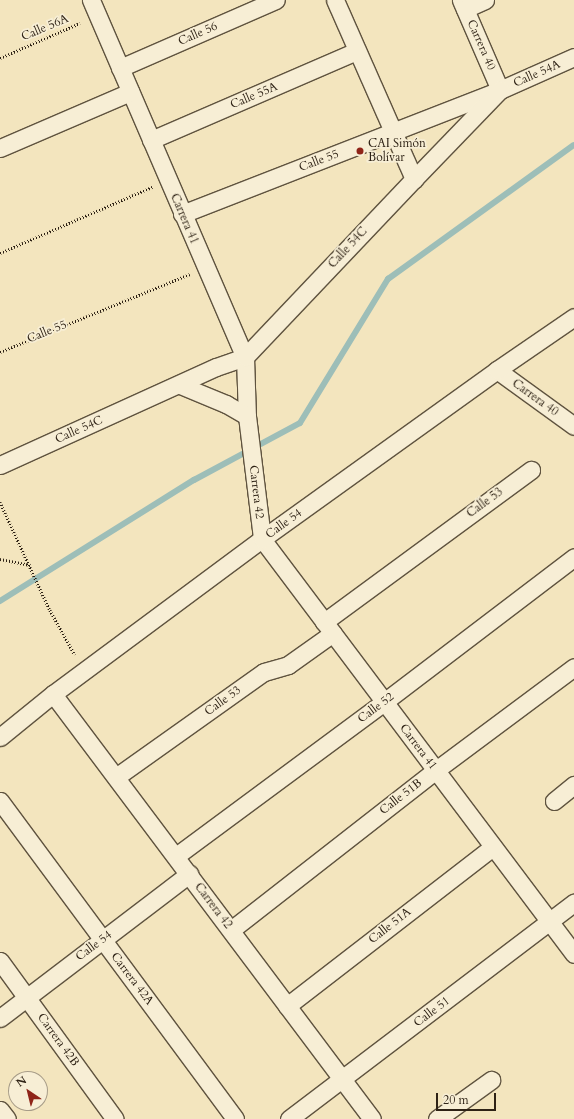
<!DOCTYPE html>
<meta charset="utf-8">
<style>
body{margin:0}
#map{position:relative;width:574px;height:1119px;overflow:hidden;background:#f3e5be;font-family:Cardo,serif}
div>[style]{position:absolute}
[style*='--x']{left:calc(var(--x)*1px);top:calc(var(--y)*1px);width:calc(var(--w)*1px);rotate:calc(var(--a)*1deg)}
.stream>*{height:6px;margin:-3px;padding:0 3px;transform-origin:3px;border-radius:3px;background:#9dbeb8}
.path>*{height:2.5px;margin-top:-1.25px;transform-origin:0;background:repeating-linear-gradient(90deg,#2e2215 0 1px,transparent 0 3px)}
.roads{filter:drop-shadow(1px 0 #5f533f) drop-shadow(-1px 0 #5f533f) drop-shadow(0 1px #5f533f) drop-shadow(0 -1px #5f533f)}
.street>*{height:17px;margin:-8.5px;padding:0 8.5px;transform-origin:8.5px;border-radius:8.5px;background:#f7eed5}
.dots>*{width:11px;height:11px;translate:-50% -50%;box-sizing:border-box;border:2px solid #f7eed5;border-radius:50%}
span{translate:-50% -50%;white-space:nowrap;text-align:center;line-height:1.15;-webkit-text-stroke:3.5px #f7eed5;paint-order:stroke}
.street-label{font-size:12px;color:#2e2215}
.poi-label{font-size:12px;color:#2e2215}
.left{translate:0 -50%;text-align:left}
.north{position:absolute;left:8px;top:1071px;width:40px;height:40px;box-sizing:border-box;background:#f7eed5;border:1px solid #a79c88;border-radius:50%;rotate:325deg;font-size:11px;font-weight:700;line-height:16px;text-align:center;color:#2e2215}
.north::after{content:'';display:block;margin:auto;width:14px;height:18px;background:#8f2418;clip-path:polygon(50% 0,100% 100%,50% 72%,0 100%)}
.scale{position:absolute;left:436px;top:1093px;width:60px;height:18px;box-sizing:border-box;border:2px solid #2e2215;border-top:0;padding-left:5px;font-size:12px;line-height:14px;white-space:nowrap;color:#2e2215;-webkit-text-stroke:3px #f7eed5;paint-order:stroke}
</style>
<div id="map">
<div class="stream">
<div style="--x:0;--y:601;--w:229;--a:-32"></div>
<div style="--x:194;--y:480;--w:120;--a:-28.3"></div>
<div style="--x:300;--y:423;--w:169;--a:-58.6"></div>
<div style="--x:388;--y:279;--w:229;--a:-35.8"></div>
</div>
<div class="path">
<div style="--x:0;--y:58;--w:87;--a:-23.6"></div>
<div style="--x:0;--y:253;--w:166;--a:-23.5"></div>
<div style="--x:0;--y:352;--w:205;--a:-22.3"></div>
<div style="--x:0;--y:502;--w:119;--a:65.2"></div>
<div style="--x:50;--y:610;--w:51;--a:60.9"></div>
<div style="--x:0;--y:559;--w:31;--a:11"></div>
</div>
<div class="roads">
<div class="street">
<div style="--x:91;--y:0;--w:389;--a:66.7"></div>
<div style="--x:245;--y:357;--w:59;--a:88.1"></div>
<div style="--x:247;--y:416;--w:124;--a:83"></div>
<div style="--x:262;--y:539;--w:519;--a:53.06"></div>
<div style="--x:335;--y:0;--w:196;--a:66.2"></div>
<div style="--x:461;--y:0;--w:98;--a:66.6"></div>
<div style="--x:465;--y:9;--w:22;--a:-24"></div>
<div style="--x:120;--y:68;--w:170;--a:-23.6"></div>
<div style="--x:151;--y:140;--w:224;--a:-23.4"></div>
<div style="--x:0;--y:148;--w:142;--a:-23.3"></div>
<div style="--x:182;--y:214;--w:341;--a:-21.3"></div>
<div style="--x:500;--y:90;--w:81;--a:-24"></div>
<div style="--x:497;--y:370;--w:95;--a:36"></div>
<div style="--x:180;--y:385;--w:50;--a:22.4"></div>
<div style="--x:226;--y:404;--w:24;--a:30"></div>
<div style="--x:0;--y:465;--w:237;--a:-24.4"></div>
<div style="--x:216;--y:367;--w:31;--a:-19"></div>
<div style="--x:245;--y:357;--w:245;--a:-46.5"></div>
<div style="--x:414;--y:179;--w:124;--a:-46"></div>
<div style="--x:324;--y:622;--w:257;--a:-36.3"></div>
<div style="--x:53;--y:694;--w:531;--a:53.11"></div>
<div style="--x:0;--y:737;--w:68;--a:-39.1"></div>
<div style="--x:53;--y:694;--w:260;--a:-36.6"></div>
<div style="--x:262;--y:539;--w:289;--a:-35.7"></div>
<div style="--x:497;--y:370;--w:93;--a:-34.5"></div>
<div style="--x:116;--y:777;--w:181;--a:-35.4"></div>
<div style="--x:264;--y:672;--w:25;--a:-16"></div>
<div style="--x:288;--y:665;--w:55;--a:-35.4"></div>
<div style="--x:0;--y:801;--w:395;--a:53.5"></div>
<div style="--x:554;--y:801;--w:26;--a:-39"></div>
<div style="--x:176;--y:856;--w:259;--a:-36.5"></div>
<div style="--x:384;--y:702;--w:239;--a:-37.3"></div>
<div style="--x:231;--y:930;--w:260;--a:-38"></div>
<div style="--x:436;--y:770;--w:172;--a:-36.7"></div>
<div style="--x:0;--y:961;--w:195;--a:54"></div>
<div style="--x:287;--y:1006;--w:260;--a:-37.7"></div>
<div style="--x:0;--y:1018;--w:238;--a:-37.3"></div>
<div style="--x:0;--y:1110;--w:11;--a:52"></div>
<div style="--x:289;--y:1119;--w:358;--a:-37.2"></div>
<div style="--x:437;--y:1119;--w:67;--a:-35.8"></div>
</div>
</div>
<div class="dots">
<div style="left:360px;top:151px;background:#8f2418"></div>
</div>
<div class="street-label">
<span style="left:45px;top:28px;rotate:-23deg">Calle 56A</span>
<span style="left:198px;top:34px;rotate:-24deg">Calle 56</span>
<span style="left:481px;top:45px;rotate:66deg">Carrera 40</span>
<span style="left:537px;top:74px;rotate:-24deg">Calle 54A</span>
<span style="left:254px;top:96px;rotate:-23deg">Calle 55A</span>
<span style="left:319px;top:161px;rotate:-21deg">Calle 55</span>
<span style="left:184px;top:219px;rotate:67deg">Carrera 41</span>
<span style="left:348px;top:248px;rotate:-47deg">Calle 54C</span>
<span style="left:47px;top:332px;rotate:-22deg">Calle 55</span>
<span style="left:535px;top:398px;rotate:36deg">Carrera 40</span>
<span style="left:79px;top:430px;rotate:-24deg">Calle 54C</span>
<span style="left:256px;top:492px;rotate:83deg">Carrera 42</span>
<span style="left:485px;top:503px;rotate:-36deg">Calle 53</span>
<span style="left:284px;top:524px;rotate:-36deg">Calle 54</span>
<span style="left:223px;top:701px;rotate:-36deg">Calle 53</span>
<span style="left:376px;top:708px;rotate:-37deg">Calle 52</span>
<span style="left:418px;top:747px;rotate:53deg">Carrera 41</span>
<span style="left:401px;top:797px;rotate:-38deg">Calle 51B</span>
<span style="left:213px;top:906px;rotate:53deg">Carrera 42</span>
<span style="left:390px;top:926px;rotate:-38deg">Calle 51A</span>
<span style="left:94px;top:946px;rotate:-37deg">Calle 54</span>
<span style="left:132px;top:979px;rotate:53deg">Carrera 42A</span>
<span style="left:432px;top:1012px;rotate:-37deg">Calle 51</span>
<span style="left:58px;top:1040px;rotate:54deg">Carrera 42B</span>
</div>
<div class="poi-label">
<span class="left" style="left:368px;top:151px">CAI Simón<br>Bolívar</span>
</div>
<div class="north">N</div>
<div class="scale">20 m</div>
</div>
